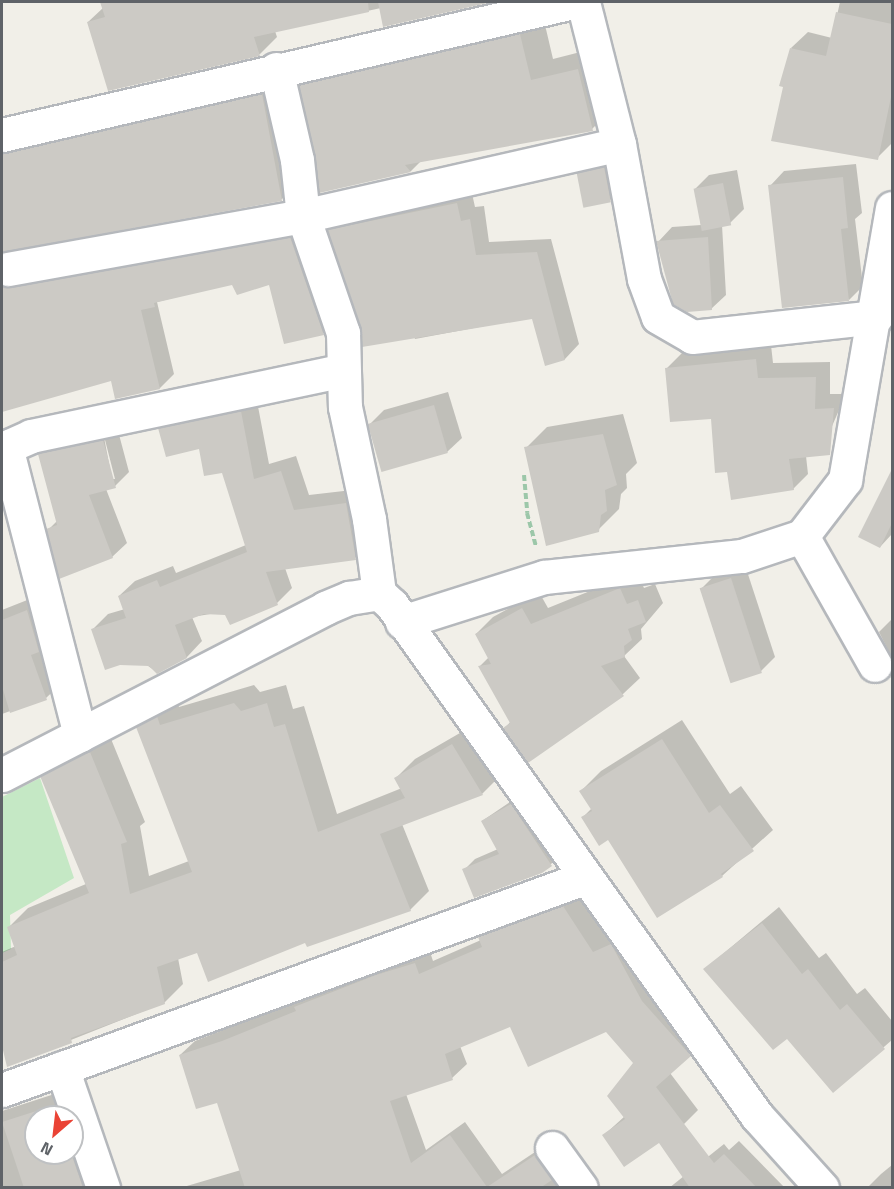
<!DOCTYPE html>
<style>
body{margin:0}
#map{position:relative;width:894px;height:1189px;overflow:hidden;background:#f1efe8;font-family:"Titillium Web",sans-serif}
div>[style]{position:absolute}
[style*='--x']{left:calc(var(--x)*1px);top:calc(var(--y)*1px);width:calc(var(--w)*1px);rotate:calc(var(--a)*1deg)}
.green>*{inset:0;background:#c5e8c5}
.shadow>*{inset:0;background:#0003}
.building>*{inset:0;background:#cccac5;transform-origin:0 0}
.path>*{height:4px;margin-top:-2px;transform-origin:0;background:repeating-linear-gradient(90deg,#9cc7a9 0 6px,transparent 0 9px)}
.roads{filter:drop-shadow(2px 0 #b5b8bc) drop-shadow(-2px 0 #b5b8bc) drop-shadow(0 2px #b5b8bc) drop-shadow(0 -2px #b5b8bc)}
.minor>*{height:33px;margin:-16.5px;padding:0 16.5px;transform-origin:16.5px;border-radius:16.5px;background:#fff}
span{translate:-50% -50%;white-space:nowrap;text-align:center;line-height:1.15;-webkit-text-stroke:5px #fff;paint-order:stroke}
.frame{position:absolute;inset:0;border:3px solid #5f6368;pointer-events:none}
.north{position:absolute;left:24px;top:1105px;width:60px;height:60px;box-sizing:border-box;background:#fff;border:2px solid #bfc1c3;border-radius:50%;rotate:208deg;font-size:16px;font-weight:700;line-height:24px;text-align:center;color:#5f6368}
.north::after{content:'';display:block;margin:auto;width:21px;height:27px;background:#ea4335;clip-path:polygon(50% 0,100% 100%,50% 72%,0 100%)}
</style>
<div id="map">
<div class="green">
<div style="clip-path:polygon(40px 778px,74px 878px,10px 915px,11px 949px,2px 953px,2px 797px)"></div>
</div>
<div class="shadow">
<div style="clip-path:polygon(102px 2px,483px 2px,385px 25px,381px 8px,275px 31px,277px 37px,260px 54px,109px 89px,88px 22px,104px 7px)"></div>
<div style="clip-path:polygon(840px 2px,892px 2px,892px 143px,877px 158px,791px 48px,808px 32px,832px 38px)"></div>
<div style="clip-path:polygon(542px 12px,553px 59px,600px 47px,614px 107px,592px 129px,421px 161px,411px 171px,321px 191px,301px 86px,323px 63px)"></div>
<div style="clip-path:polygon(276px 80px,296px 185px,282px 199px,2px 251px,2px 135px)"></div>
<div style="clip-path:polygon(618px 153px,624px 186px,610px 200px,578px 173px,593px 159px)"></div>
<div style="clip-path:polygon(856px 164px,862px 213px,855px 219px,863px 286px,849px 300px,770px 186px,784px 171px)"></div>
<div style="clip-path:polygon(737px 170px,744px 209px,730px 223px,722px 225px,726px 295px,711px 309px,658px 242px,672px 227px,701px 225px,695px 189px,709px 175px)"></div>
<div style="clip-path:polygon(471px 189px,475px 207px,484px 206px,489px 242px,551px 239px,579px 344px,565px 359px,546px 364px,533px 317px,415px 339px,414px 335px,362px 327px,329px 230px,343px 216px)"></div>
<div style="clip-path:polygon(305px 224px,337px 319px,323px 333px,270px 283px,232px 283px,157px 302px,174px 374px,160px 388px,112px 379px,2px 410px,2px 277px)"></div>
<div style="clip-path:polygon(771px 345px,773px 363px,830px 362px,830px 394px,846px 394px,826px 440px,806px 456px,808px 474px,793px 489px,728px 470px,713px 417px,667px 368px,682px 353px)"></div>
<div style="clip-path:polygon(448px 392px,462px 438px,447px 452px,369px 425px,384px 410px)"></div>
<div style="clip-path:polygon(256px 396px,269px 464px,296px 456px,309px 495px,361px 489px,370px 543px,355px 558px,285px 568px,292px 588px,277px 603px,192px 617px,202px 641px,187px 657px,157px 672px,93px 629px,108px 614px,125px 609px,119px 596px,135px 581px,173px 566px,176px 573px,246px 545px,223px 471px,200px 447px,160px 429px,175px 413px)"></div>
<div style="clip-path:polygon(623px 414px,637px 463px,626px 474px,627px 488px,621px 494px,619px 509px,598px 530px,526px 448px,547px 427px)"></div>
<div style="clip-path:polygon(evenodd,117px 427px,129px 472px,115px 486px,106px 489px,127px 543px,112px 557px,48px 530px,58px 520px,40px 454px,54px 440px,117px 427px,103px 432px,115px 479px,112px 479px,103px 432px)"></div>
<div style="clip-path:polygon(892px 476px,892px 534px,880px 547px,889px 479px)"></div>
<div style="clip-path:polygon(745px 565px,775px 657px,760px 672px,702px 588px,716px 574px)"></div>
<div style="clip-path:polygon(637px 572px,644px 588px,655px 584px,663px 603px,641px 629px,642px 639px,624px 656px,640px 678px,623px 694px,529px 761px,505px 728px,511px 721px,480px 666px,489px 657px,476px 634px,493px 617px,539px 592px,548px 608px)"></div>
<div style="clip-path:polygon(45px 593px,65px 680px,46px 698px,2px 714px,2px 610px)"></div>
<div style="clip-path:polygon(892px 619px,892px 658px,879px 632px)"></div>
<div style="clip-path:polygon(254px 685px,260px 692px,286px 685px,293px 709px,304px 706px,337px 814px,402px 788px,396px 778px,415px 759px,472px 726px,501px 775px,482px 794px,402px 824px,429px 891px,410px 910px,306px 941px,209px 980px,198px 951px,178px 958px,183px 984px,164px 1003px,8px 1065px,2px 1040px,2px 952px,16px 946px,9px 927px,28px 908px,86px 884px,42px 777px,61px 758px,109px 734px,145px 822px,140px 826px,149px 876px,189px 861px,138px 727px,157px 708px,176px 698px,179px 707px)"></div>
<div style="clip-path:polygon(682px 720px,730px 794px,741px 786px,773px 830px,722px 876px,658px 916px,608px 838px,582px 818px,592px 808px,581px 791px,601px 771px)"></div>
<div style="clip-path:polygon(522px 794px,562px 853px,551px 864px,464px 870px,475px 859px,498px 849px,482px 821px)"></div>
<div style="clip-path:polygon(578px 892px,608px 939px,626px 931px,704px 1041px,670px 1073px,698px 1110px,684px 1124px,624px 1165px,604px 1135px,625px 1116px,635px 1063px,606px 1030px,510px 1025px,460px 1046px,467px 1064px,452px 1078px,406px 1094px,426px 1150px,465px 1122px,502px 1174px,550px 1142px,563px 1188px,180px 1188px,241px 1170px,218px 1101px,180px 1055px,195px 1041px,429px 949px,433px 961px,481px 940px,480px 937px,494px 923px)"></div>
<div style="clip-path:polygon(779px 907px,819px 958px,826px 953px,857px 994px,865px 988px,892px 1021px,892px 1040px,833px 1091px,788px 1037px,705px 969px)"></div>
<div style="clip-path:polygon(evenodd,73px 1088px,101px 1188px,2px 1188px,2px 1111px,73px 1088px,36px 1117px,72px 1117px,72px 1153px,36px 1153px,36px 1117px)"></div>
<div style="clip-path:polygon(739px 1141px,785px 1188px,669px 1188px,724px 1144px,729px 1150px)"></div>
<div style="clip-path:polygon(892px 1165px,892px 1188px,867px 1188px,881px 1174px)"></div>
</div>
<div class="building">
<div style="clip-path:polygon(100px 2px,368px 2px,369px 12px,254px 37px,260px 56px,108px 91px,87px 22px,105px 17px)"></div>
<div style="clip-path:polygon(378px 2px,492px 2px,383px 27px)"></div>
<div style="clip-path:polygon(836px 12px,892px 24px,892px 92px,878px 160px,771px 141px,783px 87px,779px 86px,790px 48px,826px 56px)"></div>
<div style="clip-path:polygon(520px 34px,531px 80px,578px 69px,593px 131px,405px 165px,411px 172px,319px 193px,299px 85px)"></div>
<div style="clip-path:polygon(262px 94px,282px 201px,2px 252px,2px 153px)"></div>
<div style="left:604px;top:167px;width:36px;height:28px;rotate:79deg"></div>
<div style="clip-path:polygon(843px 177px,848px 228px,841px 229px,849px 301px,782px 308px,768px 185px)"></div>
<div style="left:723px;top:183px;width:43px;height:30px;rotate:79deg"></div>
<div style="clip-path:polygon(457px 203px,461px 221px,470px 219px,476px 255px,537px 252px,565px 360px,545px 366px,532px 319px,362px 347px,361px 327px,327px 230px)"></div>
<div style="clip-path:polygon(290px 237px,324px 335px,284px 344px,269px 285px,237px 295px,232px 285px,154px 303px,155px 307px,141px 310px,160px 389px,115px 399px,111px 381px,2px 412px,2px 286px)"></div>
<div style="clip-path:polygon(708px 237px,712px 310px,687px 312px,673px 304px,656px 241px)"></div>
<div style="clip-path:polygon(756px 359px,758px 378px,816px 377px,815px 409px,834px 408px,830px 455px,789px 459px,794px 490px,731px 500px,727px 472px,715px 473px,711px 419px,670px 422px,665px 368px)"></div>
<div style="left:434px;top:405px;width:50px;height:69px;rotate:74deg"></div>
<div style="clip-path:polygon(241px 411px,254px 479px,281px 471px,294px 510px,346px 503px,356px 560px,266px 572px,278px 605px,230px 625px,225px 615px,204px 614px,175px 625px,187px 658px,157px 674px,149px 666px,120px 665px,105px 670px,91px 629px,126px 618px,118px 596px,157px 580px,160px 587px,247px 552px,222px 473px,204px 476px,199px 449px,166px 457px,158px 428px)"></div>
<div style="clip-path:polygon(603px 434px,617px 485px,605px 490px,607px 511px,601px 515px,599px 532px,546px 546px,524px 447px)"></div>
<div style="clip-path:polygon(103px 440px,116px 488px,89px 495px,113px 558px,59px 579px,46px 529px,57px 525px,38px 454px)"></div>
<div style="clip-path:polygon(892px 469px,892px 523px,880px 548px,858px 537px)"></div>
<div style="left:731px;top:578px;width:100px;height:33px;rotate:72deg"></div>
<div style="clip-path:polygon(620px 588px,627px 604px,638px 600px,646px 622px,628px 629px,632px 640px,624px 646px,625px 657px,601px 666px,624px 696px,528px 763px,503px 728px,510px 723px,478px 666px,491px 664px,475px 634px,522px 608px,531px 624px)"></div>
<div style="clip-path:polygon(27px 610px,39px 652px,31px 655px,47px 700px,10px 713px,2px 686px,2px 620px)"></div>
<div style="clip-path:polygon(234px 703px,241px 711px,267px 703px,274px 727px,285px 724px,318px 832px,405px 798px,394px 778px,452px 744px,483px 795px,380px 834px,411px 911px,307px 947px,305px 943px,208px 982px,197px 953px,157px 967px,165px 1004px,71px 1038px,72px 1043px,7px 1067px,2px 1046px,2px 962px,17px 955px,7px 927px,89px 893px,40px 776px,90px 752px,127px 842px,121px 844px,130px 894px,192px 872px,136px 727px,157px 716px,160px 725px)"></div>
<div style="clip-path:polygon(662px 739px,709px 813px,720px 805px,754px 851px,721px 874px,723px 877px,657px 918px,608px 840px,599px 846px,581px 817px,592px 811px,579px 791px)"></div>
<div style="clip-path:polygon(511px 804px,552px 866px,542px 873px,474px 898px,462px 869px,499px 854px,481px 821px)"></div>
<div style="clip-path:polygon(563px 906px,593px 952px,611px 944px,642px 1001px,691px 1056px,656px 1087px,714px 1163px,724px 1154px,757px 1188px,690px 1188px,659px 1143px,624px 1167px,602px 1135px,625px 1119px,607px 1096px,633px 1063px,606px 1032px,528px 1067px,510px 1027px,445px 1054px,453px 1080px,390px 1101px,411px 1163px,450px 1135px,487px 1187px,535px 1155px,552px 1180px,540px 1188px,245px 1188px,217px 1103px,196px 1109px,179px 1055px,222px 1041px,296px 1011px,294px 1007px,376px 975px,415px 963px,419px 974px,482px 947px,478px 937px)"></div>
<div style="clip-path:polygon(762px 923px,802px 974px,808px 969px,840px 1010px,847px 1004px,885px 1049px,833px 1093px,787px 1039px,773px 1050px,703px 969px)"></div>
<div style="clip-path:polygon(55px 1105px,59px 1117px,36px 1117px,36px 1153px,71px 1153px,83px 1188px,24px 1188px,2px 1122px)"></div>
</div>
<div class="path">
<div style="--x:524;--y:475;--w:38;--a:85"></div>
<div style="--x:527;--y:513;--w:35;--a:75"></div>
</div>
<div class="roads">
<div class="minor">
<div style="--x:583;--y:2;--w:146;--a:75.8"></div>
<div style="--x:619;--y:144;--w:137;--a:79.5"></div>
<div style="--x:644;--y:279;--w:40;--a:69.8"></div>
<div style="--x:658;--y:317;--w:39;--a:30"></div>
<div style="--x:692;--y:337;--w:185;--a:-6.2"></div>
<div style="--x:276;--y:69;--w:93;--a:77"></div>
<div style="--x:297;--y:160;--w:56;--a:83.9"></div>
<div style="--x:303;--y:216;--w:124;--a:71.1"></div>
<div style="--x:343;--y:333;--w:74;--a:88.5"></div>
<div style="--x:345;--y:407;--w:115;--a:77.9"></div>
<div style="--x:369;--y:519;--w:75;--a:82.3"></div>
<div style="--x:2;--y:135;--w:586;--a:-13.11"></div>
<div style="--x:8;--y:269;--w:300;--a:-10.2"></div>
<div style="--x:303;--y:216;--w:324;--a:-12.8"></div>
<div style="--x:802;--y:536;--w:148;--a:60.5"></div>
<div style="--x:402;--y:622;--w:149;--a:-17.6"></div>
<div style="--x:544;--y:577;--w:199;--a:-6.1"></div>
<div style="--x:742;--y:556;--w:63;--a:-18.4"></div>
<div style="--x:802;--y:536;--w:71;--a:-52.5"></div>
<div style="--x:845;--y:480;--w:276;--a:-80.2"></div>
<div style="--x:80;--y:735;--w:289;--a:-104.4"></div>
<div style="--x:8;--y:455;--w:10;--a:-73"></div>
<div style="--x:11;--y:445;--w:22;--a:-24"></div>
<div style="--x:31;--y:436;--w:319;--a:-11.9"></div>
<div style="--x:2;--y:775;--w:364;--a:-27.3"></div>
<div style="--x:325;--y:608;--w:26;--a:-23"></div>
<div style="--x:349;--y:598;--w:30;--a:-9"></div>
<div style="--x:379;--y:593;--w:18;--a:43"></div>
<div style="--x:392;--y:605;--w:628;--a:54.46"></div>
<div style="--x:757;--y:1116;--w:97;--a:47.9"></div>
<div style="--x:62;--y:1068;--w:127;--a:71.1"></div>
<div style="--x:2;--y:1090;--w:619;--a:-20.01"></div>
<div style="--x:552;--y:1148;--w:49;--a:54.1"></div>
</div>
</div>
<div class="frame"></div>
<div class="north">N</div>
</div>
